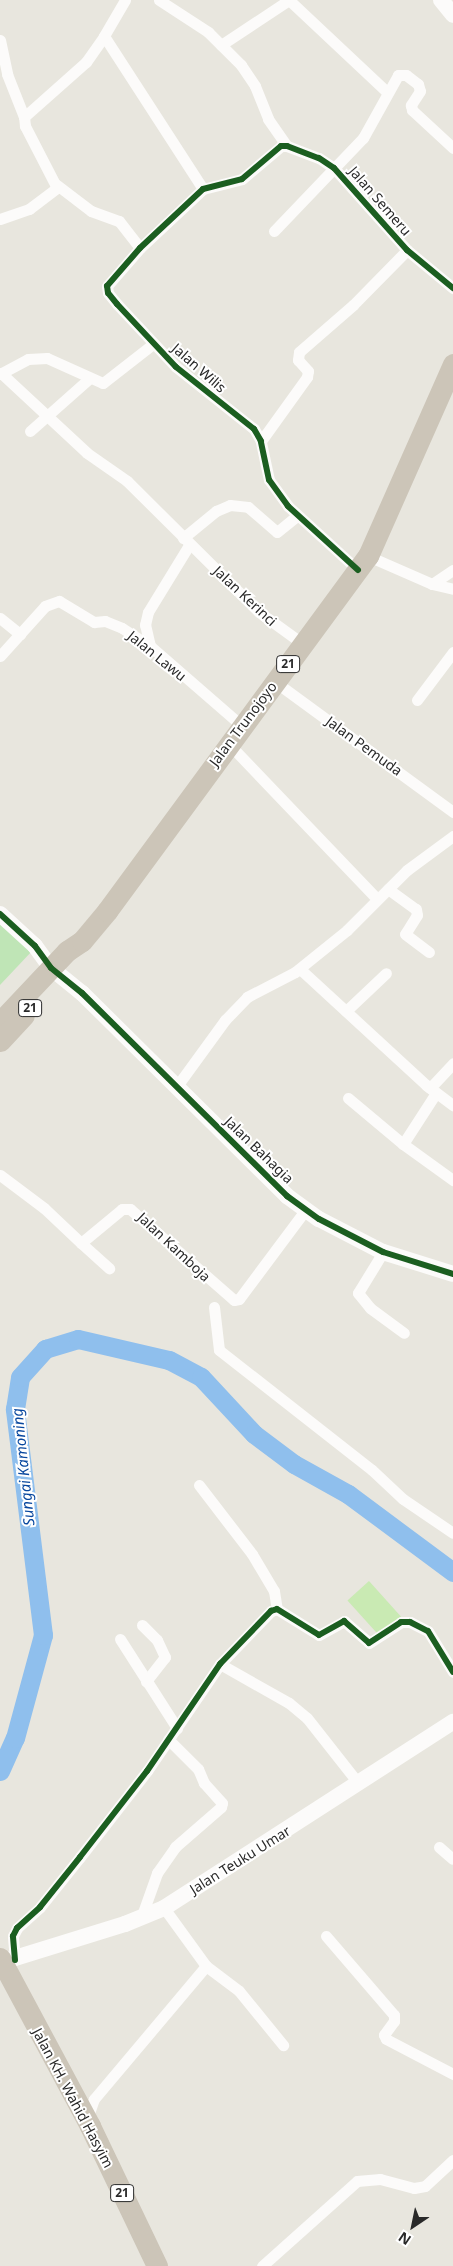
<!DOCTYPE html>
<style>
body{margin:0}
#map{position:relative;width:453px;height:2266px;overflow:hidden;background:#e8e6de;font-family:"Noto Sans",sans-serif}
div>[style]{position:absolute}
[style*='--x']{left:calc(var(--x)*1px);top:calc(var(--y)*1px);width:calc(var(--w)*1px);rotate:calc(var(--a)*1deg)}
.green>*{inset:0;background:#bfe5b6}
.pitch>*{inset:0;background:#c9eab3;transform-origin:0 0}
.river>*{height:19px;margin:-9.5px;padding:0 9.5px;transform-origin:9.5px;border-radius:9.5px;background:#8fbfed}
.street>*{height:11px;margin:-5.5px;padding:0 5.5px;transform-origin:5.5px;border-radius:5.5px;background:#fcfbfa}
.secondary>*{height:16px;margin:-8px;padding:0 8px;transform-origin:8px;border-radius:8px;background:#fcfbfa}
.highway>*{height:21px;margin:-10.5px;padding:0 10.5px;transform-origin:10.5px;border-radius:10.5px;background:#ccc5b8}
.cycleway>*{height:6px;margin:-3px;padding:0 3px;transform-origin:3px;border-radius:3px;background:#1b5e20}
span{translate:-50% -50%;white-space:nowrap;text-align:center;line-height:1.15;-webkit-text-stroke:4px #fff;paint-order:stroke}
.shield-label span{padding:1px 4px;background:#fff;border:1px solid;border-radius:4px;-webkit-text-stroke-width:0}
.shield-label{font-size:12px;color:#292929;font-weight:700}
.street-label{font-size:14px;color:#292929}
.water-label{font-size:15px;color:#08479e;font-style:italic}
.north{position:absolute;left:388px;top:2201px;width:50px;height:50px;-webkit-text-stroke:4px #fff;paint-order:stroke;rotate:214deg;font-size:14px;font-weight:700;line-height:20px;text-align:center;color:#292929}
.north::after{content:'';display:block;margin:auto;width:18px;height:22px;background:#292929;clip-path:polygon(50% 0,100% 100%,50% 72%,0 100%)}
</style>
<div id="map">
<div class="green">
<div style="clip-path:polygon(0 919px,33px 950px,0 985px)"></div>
</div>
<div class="pitch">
<div style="left:369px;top:1581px;width:48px;height:29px;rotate:48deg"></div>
</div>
<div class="river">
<div style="--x:0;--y:1771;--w:36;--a:-66"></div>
<div style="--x:15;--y:1738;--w:107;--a:-74.8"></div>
<div style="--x:43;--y:1635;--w:228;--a:-97.1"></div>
<div style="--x:15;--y:1409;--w:32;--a:-81"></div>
<div style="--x:20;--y:1377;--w:38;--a:-48"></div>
<div style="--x:45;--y:1349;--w:34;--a:-17"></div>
<div style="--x:78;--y:1339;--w:93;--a:13"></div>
<div style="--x:169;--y:1360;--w:36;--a:28"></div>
<div style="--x:201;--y:1377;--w:78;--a:47.1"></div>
<div style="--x:254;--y:1434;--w:50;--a:36.9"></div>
<div style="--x:294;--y:1464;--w:62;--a:29.1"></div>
<div style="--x:348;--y:1494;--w:131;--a:36.6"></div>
</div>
<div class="street">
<div style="--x:125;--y:0;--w:42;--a:120.3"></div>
<div style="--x:104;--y:36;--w:182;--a:57.1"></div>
<div style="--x:159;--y:0;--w:59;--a:33.1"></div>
<div style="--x:208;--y:32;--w:47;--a:45"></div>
<div style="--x:241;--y:65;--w:25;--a:56"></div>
<div style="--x:255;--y:86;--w:35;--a:68"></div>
<div style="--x:268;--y:119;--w:33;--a:55"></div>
<div style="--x:289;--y:0;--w:134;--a:43.2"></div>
<div style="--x:0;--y:40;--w:35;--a:78"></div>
<div style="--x:7;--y:74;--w:46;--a:68.4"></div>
<div style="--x:221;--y:45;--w:82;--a:-33.5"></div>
<div style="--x:57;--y:185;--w:43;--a:37.4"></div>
<div style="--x:91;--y:211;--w:30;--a:20"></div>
<div style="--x:119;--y:221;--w:34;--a:52"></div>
<div style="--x:0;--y:219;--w:31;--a:-19"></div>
<div style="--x:29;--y:209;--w:35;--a:-37"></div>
<div style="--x:57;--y:188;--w:70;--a:-117.3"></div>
<div style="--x:25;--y:126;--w:9;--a:-96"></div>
<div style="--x:24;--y:117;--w:83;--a:-41.6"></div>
<div style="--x:86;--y:62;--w:32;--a:-55"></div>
<div style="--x:274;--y:231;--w:129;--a:-46.3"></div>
<div style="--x:363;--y:138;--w:72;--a:-60.9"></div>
<div style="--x:398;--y:75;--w:8;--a:0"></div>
<div style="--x:406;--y:75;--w:15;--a:37"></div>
<div style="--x:418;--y:84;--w:7;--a:74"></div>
<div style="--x:420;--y:91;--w:17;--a:123"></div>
<div style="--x:411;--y:105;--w:5;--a:79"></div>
<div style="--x:412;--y:110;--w:56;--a:42.8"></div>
<div style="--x:1;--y:373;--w:117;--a:42.9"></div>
<div style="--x:87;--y:453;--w:49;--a:35"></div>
<div style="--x:127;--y:481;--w:186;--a:44.8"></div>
<div style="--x:259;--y:612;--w:54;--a:36"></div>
<div style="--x:0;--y:374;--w:32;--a:-28"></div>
<div style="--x:28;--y:359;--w:19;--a:-3"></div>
<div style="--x:47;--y:358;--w:61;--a:24.1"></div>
<div style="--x:103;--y:383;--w:63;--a:-38"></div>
<div style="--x:30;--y:431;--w:80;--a:-41.5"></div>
<div style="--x:261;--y:441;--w:79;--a:-54.3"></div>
<div style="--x:307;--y:377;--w:6;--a:-81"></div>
<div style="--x:308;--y:371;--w:15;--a:-132"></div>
<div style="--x:298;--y:360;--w:8;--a:-83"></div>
<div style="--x:299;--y:352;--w:72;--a:-41"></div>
<div style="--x:353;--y:305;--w:77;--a:-45.5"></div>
<div style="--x:183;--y:538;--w:43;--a:-39.3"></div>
<div style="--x:216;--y:511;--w:15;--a:-23"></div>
<div style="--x:230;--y:505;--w:18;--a:6"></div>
<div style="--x:248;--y:507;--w:38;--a:41"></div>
<div style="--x:277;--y:532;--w:26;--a:-39"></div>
<div style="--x:368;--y:556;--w:70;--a:23.6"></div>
<div style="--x:432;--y:584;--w:22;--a:13"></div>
<div style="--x:358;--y:570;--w:95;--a:-137.6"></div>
<div style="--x:288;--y:506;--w:32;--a:-126"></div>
<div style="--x:269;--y:480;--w:40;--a:-102"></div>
<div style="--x:261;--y:441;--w:14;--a:-120"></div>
<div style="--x:254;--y:429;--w:100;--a:-141.5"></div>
<div style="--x:176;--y:367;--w:86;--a:-133.1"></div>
<div style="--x:117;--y:304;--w:14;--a:-129"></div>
<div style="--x:108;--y:293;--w:7;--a:-98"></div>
<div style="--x:107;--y:286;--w:50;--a:-49"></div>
<div style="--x:140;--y:248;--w:86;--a:-43.1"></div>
<div style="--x:203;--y:189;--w:40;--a:-14.4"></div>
<div style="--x:242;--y:179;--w:51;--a:-40.2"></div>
<div style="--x:281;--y:146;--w:6;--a:0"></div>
<div style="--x:287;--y:146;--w:34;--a:21"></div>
<div style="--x:319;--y:158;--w:18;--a:34"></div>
<div style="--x:334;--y:168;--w:110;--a:48.3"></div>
<div style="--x:407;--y:250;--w:60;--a:39.6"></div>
<div style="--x:432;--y:584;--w:25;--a:-34"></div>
<div style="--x:0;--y:618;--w:26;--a:39"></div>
<div style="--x:150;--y:646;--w:22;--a:-103"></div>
<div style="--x:145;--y:625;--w:13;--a:-77"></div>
<div style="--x:148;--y:612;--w:79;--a:-58.5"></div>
<div style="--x:0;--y:656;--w:67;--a:-48"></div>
<div style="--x:45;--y:606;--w:15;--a:-20"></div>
<div style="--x:59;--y:601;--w:41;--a:31"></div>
<div style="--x:94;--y:622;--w:11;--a:-5"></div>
<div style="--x:105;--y:621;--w:18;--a:22"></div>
<div style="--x:122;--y:628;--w:33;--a:33"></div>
<div style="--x:150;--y:646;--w:121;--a:41"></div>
<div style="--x:274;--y:681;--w:222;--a:36.2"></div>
<div style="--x:417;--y:700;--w:60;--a:-53.1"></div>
<div style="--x:228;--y:743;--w:216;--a:46.3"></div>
<div style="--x:388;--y:889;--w:34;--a:36"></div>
<div style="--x:416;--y:909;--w:6;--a:81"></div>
<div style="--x:417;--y:915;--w:22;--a:122"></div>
<div style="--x:405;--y:934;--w:30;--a:37"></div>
<div style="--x:300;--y:969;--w:171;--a:42.6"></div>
<div style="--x:426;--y:1085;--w:34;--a:37"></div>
<div style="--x:346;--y:1011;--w:55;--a:-43.5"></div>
<div style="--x:177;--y:1086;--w:82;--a:-54"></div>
<div style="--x:225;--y:1020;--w:32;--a:-46"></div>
<div style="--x:247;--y:997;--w:54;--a:-27.5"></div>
<div style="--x:295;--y:972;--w:67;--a:-38.9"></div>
<div style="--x:347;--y:930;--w:85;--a:-45"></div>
<div style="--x:407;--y:870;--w:57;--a:-36.5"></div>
<div style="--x:430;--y:1088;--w:34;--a:-47"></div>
<div style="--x:348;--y:1098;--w:72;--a:39.9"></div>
<div style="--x:403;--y:1144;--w:61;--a:-57.1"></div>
<div style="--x:403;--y:1144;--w:62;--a:35.8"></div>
<div style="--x:0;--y:1175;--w:55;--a:36.9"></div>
<div style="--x:44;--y:1208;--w:51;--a:43.4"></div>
<div style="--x:81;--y:1243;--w:53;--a:-39.7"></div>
<div style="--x:122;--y:1209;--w:8;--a:0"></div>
<div style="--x:130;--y:1209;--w:138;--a:41.2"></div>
<div style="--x:234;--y:1300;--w:5;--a:-11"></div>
<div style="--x:239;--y:1299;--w:112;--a:-53.3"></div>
<div style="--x:81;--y:1243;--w:38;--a:42"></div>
<div style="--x:383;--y:1252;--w:48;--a:121.4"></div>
<div style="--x:358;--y:1293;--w:19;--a:51"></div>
<div style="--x:370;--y:1308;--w:42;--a:36.3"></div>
<div style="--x:214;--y:1307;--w:43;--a:83.4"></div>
<div style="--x:219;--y:1350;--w:194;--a:38.1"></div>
<div style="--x:372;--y:1470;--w:42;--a:43.1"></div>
<div style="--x:403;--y:1499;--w:60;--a:34.2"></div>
<div style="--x:199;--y:1485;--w:87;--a:52.5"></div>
<div style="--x:252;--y:1554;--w:43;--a:59.3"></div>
<div style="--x:274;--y:1591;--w:18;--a:81"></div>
<div style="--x:142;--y:1625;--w:21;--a:45"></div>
<div style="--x:157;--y:1640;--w:19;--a:65"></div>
<div style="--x:165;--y:1657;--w:31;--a:128"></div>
<div style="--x:120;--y:1639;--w:106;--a:57.4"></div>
<div style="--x:220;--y:1664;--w:79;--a:29.5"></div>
<div style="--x:289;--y:1703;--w:23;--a:40"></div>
<div style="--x:307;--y:1718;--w:84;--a:51.8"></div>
<div style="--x:439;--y:1847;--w:18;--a:41"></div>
<div style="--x:164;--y:1908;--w:72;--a:54.1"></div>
<div style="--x:206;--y:1966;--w:41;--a:37.1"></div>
<div style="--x:239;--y:1991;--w:70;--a:50.8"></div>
<div style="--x:141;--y:1918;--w:48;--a:-70.4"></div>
<div style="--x:157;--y:1873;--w:32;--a:-55"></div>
<div style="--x:175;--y:1847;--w:61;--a:-41"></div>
<div style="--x:221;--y:1807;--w:4;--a:-76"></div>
<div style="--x:222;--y:1803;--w:27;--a:-132"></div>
<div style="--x:204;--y:1783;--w:15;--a:-113"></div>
<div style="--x:198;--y:1769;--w:42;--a:-135"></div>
<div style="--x:326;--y:1936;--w:104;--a:49.3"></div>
<div style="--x:394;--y:2015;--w:6;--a:90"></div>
<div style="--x:394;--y:2021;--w:17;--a:126"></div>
<div style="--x:384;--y:2035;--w:4;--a:63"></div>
<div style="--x:386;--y:2039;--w:76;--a:27.6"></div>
<div style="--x:15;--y:1960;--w:24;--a:-95"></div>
<div style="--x:13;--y:1936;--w:9;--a:-63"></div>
<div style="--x:17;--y:1928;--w:31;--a:-42"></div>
<div style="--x:40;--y:1907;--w:64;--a:-51.3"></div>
<div style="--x:80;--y:1857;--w:109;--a:-52.1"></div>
<div style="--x:147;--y:1771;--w:130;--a:-55.7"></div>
<div style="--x:220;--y:1664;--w:74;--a:-46.1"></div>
<div style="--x:271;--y:1611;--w:6;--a:-18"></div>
<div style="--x:277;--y:1609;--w:49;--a:31.8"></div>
<div style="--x:319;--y:1635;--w:29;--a:-29"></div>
<div style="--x:344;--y:1621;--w:33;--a:41"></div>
<div style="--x:369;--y:1643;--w:38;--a:-33"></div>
<div style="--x:401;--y:1622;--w:9;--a:0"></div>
<div style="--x:410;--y:1622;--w:20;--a:27"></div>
<div style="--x:428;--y:1631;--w:48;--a:58.6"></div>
<div style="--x:87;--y:2119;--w:21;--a:-71"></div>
<div style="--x:94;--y:2099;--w:174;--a:-49.9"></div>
<div style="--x:262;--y:2266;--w:127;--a:-41.8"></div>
<div style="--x:357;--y:2181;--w:23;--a:-5"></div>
<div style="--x:380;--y:2179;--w:35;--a:15"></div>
<div style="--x:414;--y:2188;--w:11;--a:-10"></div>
<div style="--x:425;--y:2186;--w:38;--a:-43"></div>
</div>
<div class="secondary">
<div style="--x:441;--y:0;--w:19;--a:51"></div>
<div style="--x:0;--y:914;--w:47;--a:42.4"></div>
<div style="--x:35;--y:946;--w:27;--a:54"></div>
<div style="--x:51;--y:968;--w:40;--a:39"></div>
<div style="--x:82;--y:993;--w:289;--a:44.7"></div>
<div style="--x:287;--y:1196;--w:39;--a:36"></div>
<div style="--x:319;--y:1219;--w:72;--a:27.3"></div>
<div style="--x:383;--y:1252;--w:73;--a:17.4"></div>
<div style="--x:2;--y:1962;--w:129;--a:-17.2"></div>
<div style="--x:125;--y:1924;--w:42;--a:-22.3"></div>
<div style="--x:164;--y:1908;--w:344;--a:-32.8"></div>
</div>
<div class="highway">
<div style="--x:0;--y:1022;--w:98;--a:-46.7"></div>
<div style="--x:67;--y:951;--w:18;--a:-34"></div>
<div style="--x:82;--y:941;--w:39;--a:-50"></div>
<div style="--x:107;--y:911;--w:441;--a:-53.7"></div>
<div style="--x:368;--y:556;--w:210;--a:-66.1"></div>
<div style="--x:0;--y:1041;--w:35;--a:-47"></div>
<div style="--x:0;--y:1958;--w:191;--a:61.8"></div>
<div style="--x:90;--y:2126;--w:155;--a:64.4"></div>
</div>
<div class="cycleway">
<div style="--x:358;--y:570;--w:95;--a:-137.6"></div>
<div style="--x:288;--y:506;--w:32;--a:-126"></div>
<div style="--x:269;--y:480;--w:40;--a:-102"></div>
<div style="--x:261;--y:441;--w:14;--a:-120"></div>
<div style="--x:254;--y:429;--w:100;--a:-141.5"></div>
<div style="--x:176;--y:367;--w:86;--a:-133.1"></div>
<div style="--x:117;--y:304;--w:14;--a:-129"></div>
<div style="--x:108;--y:293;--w:7;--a:-98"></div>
<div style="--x:107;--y:286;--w:50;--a:-49"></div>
<div style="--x:140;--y:248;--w:86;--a:-43.1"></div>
<div style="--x:203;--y:189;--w:40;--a:-14.4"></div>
<div style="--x:242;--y:179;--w:51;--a:-40.2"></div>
<div style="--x:281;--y:146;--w:6;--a:0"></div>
<div style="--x:287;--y:146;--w:34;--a:21"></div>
<div style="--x:319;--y:158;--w:18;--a:34"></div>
<div style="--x:334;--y:168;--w:110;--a:48.3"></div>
<div style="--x:407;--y:250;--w:60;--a:39.6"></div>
<div style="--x:0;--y:914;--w:47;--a:42.4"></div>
<div style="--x:35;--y:946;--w:27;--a:54"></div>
<div style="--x:51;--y:968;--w:40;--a:39"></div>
<div style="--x:82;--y:993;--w:289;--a:44.7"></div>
<div style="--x:287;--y:1196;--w:39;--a:36"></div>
<div style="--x:319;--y:1219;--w:72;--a:27.3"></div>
<div style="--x:383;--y:1252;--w:73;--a:17.4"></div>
<div style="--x:15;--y:1960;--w:24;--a:-95"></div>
<div style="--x:13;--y:1936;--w:9;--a:-63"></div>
<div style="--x:17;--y:1928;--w:31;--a:-42"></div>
<div style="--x:40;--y:1907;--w:64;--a:-51.3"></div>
<div style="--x:80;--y:1857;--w:109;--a:-52.1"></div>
<div style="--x:147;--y:1771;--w:130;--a:-55.7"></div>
<div style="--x:220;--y:1664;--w:74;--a:-46.1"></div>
<div style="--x:271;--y:1611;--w:6;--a:-18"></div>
<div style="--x:277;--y:1609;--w:49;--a:31.8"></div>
<div style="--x:319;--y:1635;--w:29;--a:-29"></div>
<div style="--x:344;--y:1621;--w:33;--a:41"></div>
<div style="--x:369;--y:1643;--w:38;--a:-33"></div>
<div style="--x:401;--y:1622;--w:9;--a:0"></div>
<div style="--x:410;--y:1622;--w:20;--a:27"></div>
<div style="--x:428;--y:1631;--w:48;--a:58.6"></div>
</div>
<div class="shield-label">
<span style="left:288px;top:664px">21</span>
<span style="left:30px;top:1008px">21</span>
<span style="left:122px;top:2193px">21</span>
</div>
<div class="street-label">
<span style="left:380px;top:201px;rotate:49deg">Jalan Semeru</span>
<span style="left:199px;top:368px;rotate:41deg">Jalan Wilis</span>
<span style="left:245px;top:596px;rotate:43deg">Jalan Kerinci</span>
<span style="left:157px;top:656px;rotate:39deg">Jalan Lawu</span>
<span style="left:243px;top:724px;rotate:-53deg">Jalan Trunojoyo</span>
<span style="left:364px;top:746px;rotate:36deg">Jalan Pemuda</span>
<span style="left:259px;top:1150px;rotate:44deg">Jalan Bahagia</span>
<span style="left:174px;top:1247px;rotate:43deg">Jalan Kamboja</span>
<span style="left:240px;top:1860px;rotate:-32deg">Jalan Teuku Umar</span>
<span style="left:73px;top:2098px;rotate:62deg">Jalan KH. Wahid Hasyim</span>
</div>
<div class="water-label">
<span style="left:23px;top:1467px;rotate:-96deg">Sungai Kamoning</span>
</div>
<div class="north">N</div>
</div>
